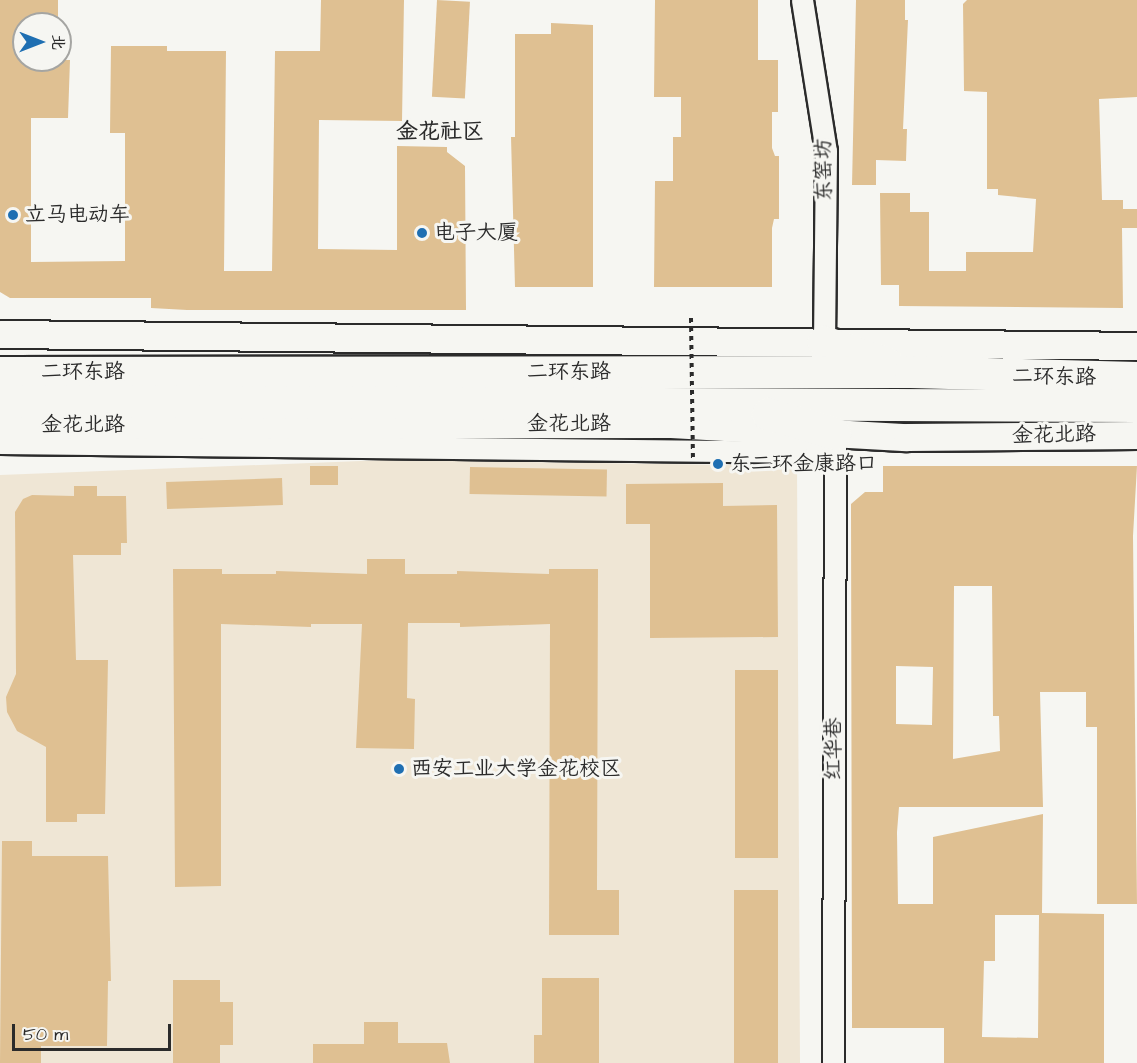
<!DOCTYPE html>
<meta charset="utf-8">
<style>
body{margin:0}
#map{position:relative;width:1137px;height:1063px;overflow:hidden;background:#f6f6f2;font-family:"Architects Daughter","LXGW WenKai TC",sans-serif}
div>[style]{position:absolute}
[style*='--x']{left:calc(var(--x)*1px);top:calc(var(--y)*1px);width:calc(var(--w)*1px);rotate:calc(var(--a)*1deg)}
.built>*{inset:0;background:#efe6d5}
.building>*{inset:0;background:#dfc092;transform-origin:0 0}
.roads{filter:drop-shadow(2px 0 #2b2b2b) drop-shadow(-2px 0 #2b2b2b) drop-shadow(0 2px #2b2b2b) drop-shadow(0 -2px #2b2b2b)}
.minor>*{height:21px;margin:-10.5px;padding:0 10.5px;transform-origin:10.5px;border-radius:10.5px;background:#f6f6f2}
.major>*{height:27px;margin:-13.5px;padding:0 13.5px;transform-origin:13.5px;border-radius:13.5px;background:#f6f6f2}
.highway>*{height:32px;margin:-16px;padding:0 16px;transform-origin:16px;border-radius:16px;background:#f6f6f2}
.path-bridge>*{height:4px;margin-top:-2px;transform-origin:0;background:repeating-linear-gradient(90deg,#2b2b2b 0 4.5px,transparent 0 9px)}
.dots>*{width:16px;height:16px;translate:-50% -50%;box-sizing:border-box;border:3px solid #f6f6f2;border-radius:50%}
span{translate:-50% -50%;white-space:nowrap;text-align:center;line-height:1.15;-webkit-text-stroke:6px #f6f6f2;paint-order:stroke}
.street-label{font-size:21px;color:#2b2b2b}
.poi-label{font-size:21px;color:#2b2b2b}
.left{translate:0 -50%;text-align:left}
.neighbourhood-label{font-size:22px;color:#2b2b2b;font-weight:700}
.north{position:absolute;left:12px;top:12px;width:60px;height:60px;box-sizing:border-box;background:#f6f6f2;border:2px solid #a5a5a2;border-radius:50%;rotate:90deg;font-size:16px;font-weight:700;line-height:24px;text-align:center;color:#2b2b2b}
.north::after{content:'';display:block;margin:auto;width:21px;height:27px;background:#1f6fb2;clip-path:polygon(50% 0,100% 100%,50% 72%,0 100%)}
.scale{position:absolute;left:12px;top:1024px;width:159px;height:27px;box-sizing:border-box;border:3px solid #2b2b2b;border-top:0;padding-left:8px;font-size:18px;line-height:21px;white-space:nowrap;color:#2b2b2b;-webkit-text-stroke:4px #f6f6f2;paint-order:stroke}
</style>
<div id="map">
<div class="built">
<div style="clip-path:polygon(386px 460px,797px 466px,800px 1063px,0 1063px,0 475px)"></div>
</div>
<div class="building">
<div style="clip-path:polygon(0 0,58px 0,58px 24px,24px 24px,24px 60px,70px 60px,68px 118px,31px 118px,31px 262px,125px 261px,125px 133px,110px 133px,111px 46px,167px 46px,167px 51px,226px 51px,224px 271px,272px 271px,275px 51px,320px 51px,321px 0,404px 0,402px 121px,319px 120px,318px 249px,397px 250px,397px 146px,447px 147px,447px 152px,465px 166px,466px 310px,187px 310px,151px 308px,151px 298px,10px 298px,0 292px)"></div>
<div style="left:437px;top:0;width:33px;height:97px;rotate:3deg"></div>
<div style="clip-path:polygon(655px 0,758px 0,758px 60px,778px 60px,778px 112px,772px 112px,772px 148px,775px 156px,779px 156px,779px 219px,774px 219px,772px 228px,772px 287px,654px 287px,655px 181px,673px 181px,673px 137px,681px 137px,681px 97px,654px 97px)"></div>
<div style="clip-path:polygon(856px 0,905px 0,905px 20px,908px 20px,903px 129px,907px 129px,906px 161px,876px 160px,876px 185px,852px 185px)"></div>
<div style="clip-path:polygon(967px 0,1137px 0,1137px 97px,1099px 99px,1102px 200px,1123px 200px,1123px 209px,1137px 209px,1137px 228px,1122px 228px,1123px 308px,899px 306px,899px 285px,881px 285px,880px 193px,910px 193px,910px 212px,929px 212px,929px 271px,966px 271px,966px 252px,1033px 252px,1036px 199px,998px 195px,998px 189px,987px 189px,987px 92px,964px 91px,963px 4px)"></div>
<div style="clip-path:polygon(551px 23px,593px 25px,593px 287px,515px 287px,511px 137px,515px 137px,515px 34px,551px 34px)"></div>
<div style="left:310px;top:466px;width:28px;height:19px"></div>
<div style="clip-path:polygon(evenodd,883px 466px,1137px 466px,1133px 536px,1137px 904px,1097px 904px,1097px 727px,1086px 727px,1086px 692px,1040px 692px,1043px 807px,899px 807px,897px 832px,898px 904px,933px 904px,933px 837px,1043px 814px,1042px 913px,1104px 914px,1104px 1063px,944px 1063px,944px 1028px,852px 1028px,851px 504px,865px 492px,883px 492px,883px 466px,954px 586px,992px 586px,993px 716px,999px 716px,1000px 751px,953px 759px,954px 586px,883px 466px,896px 666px,933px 667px,932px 725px,896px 724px,896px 666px,883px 466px,995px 915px,1039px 915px,1038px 1038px,982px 1037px,984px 961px,995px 961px,995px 915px)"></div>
<div style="left:470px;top:467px;width:137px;height:27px;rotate:1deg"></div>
<div style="left:282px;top:478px;width:27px;height:116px;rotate:88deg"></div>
<div style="clip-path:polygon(723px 483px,723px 506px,777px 505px,778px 637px,650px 638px,650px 524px,626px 524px,626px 484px)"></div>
<div style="clip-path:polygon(74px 486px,97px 486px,97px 496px,126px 496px,127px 543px,121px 543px,121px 555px,73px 555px,76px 660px,108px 660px,105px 814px,77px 814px,77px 822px,46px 822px,46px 747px,17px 731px,7px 712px,6px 697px,16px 674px,15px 512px,23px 499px,32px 495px,74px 496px)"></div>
<div style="clip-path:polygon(367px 559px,405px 559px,405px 574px,457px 574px,457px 571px,549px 574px,549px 569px,598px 569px,597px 890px,619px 890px,619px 935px,549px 935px,550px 624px,460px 627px,460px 623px,408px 623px,407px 698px,415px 699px,414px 749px,356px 748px,362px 624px,311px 624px,311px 627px,221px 624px,221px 886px,175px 887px,173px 569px,222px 569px,222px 574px,276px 574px,276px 571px,367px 574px)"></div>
<div style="left:735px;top:670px;width:43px;height:188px"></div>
<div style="clip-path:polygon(2px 841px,32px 841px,32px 856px,108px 856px,111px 981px,108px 981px,107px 1046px,41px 1046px,41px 1063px,0 1063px)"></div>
<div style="left:778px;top:890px;width:173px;height:44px;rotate:90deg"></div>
<div style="clip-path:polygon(542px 978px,599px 978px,599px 1063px,534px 1063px,534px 1035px,542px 1035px)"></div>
<div style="clip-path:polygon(173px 980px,220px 980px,220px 1002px,233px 1002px,233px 1045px,220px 1045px,220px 1063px,173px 1063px)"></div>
<div style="clip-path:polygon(364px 1022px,398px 1022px,398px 1043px,447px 1043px,450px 1063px,313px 1063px,313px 1044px,364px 1044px)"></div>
</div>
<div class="roads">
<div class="minor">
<div style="--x:802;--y:0;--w:153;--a:81"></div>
<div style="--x:826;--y:151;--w:191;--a:90.6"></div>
<div style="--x:0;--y:443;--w:817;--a:0.63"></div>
<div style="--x:817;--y:452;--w:25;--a:-45"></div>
<div style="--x:833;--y:1063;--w:629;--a:-89.82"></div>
</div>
<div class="major">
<div style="--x:0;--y:334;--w:1137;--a:0.6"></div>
<div style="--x:0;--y:425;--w:671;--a:-0.09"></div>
<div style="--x:671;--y:424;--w:236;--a:3.2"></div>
<div style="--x:907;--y:437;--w:230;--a:-0.5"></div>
</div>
<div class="highway">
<div style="--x:824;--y:342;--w:68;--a:19"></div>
<div style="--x:0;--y:373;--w:911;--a:-0.06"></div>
<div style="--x:911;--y:372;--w:226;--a:1.5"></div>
<div style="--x:0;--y:401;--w:1137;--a:0.25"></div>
<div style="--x:768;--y:414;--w:70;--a:16.6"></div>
</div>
</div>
<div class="path-bridge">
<div style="--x:691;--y:318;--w:143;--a:89.2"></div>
</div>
<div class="dots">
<div style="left:13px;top:215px;background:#1f6fb2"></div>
<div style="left:422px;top:233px;background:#1f6fb2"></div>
<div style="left:718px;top:464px;background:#1f6fb2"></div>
<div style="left:399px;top:769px;background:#1f6fb2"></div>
</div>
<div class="street-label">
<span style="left:824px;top:170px;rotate:-91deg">东窑坊</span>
<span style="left:83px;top:372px">二环东路</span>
<span style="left:569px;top:372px">二环东路</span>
<span style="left:1054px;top:377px;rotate:1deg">二环东路</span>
<span style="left:569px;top:424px">金花北路</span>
<span style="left:83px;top:425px">金花北路</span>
<span style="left:1054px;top:435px;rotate:-1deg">金花北路</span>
<span style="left:834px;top:749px;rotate:-90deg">红华巷</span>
</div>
<div class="poi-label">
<span class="left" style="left:25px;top:215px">立马电动车</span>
<span class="left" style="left:434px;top:233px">电子大厦</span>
<span class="left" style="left:730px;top:464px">东二环金康路口</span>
<span class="left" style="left:411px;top:769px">西安工业大学金花校区</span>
</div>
<div class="neighbourhood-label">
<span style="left:440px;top:132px">金花社区</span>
</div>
<div class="north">北</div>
<div class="scale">50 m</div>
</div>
